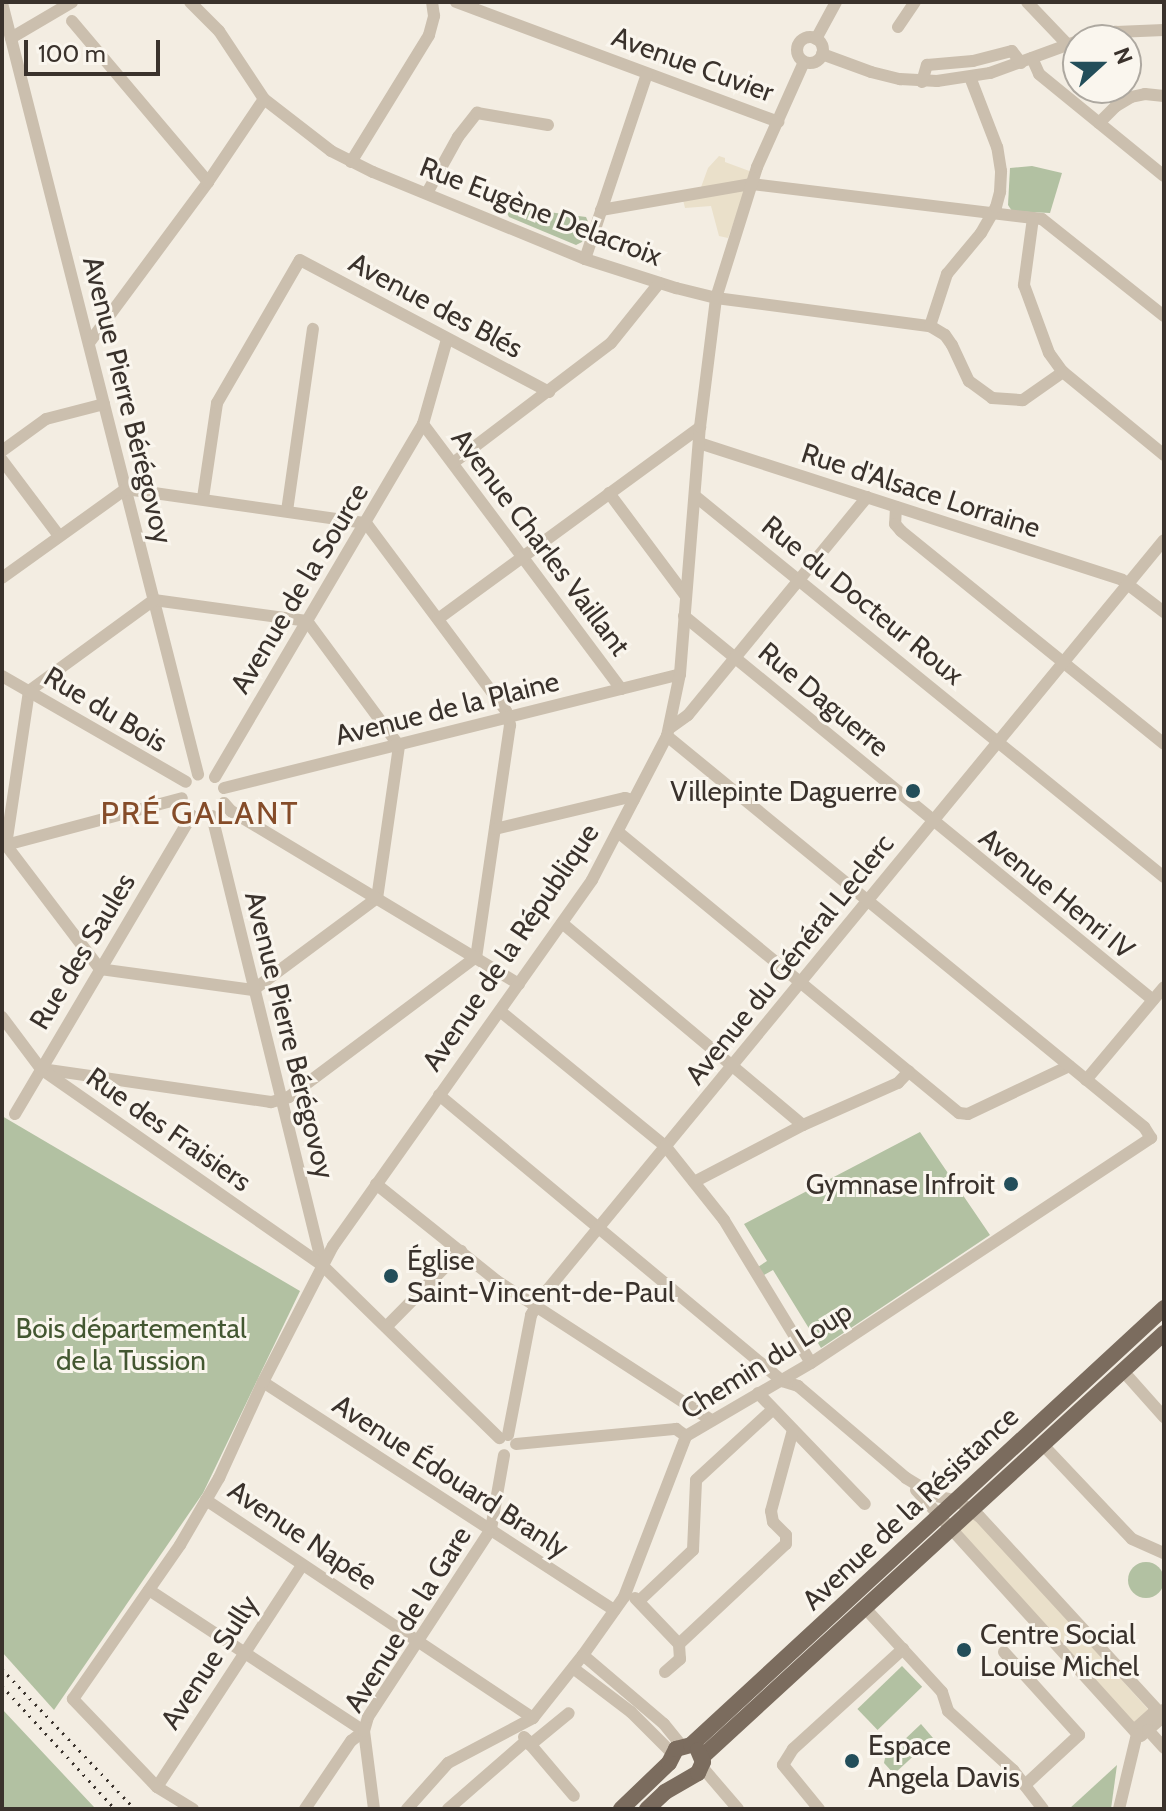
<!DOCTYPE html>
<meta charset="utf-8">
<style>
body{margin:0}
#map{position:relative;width:1166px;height:1811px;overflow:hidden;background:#f3ede2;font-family:Cabin,sans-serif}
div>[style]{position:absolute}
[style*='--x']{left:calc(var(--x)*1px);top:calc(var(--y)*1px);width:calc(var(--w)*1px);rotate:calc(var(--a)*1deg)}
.green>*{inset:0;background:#b2c1a2;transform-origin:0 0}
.round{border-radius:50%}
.plaza>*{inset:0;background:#eae0ca;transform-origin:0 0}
.minor>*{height:12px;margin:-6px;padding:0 6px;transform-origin:6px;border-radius:6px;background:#cbbfae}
.minor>.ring{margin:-6px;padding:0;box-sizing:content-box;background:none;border:12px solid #cbbfae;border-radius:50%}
.major>*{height:16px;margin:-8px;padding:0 8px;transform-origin:8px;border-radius:8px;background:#7b6c5e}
.rail>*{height:3px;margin-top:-1.5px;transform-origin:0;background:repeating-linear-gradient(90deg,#3a322c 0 2px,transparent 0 8px)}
.dots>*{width:22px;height:22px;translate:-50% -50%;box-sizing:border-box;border:4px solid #faf6ee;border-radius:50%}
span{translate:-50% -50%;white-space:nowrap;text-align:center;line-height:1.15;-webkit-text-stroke:6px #faf6ee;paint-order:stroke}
.street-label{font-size:28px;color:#3a322c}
.poi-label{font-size:28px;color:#3a322c}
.right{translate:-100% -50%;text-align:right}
.left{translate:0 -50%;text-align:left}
.park-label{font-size:28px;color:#435731}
.quarter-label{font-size:32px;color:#854c29;letter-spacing:2px}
.frame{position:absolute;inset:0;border:4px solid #3a322c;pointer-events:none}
.north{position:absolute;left:1062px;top:24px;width:80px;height:80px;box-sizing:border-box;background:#faf6ee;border:2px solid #ada8a0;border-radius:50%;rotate:69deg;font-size:22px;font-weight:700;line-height:32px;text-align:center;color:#3a322c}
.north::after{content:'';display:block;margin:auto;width:28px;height:36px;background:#234e5a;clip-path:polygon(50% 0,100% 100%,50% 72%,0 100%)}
.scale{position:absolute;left:24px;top:40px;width:136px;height:36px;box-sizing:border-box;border:4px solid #3a322c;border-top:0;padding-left:10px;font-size:24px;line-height:28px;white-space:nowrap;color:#3a322c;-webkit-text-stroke:6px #faf6ee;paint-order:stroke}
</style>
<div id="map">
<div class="green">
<div style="clip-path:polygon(1032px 166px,1062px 173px,1050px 213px,1012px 211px,1008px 205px,1010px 168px)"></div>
<div style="clip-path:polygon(511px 207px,586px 217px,589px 224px,582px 242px,576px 245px,509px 217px,506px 211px)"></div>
<div style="clip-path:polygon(2px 1116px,300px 1291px,203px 1493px,54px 1710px,2px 1652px)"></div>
<div style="clip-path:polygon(920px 1132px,990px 1235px,821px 1348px,773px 1270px,764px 1275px,758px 1267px,767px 1261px,744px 1224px)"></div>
<div class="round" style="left:1128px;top:1562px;width:36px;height:36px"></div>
<div style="left:902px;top:1666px;width:29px;height:62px;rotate:46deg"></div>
<div style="clip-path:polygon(2px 1709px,94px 1807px,96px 1809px,2px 1809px)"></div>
<div style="clip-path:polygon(921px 1724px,933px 1738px,894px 1774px,884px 1763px,885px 1758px)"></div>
<div style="clip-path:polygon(1117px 1765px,1111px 1809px,1069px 1809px)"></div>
</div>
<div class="plaza">
<div style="clip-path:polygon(719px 156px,725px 158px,725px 162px,752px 172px,728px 238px,719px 236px,711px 206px,685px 208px,683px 200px,700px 190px,708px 168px)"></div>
<div style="left:975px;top:1517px;width:260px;height:21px;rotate:48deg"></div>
</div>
<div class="minor">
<div style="--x:190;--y:2;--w:41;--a:45"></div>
<div style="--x:219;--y:31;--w:82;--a:56.5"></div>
<div style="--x:264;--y:99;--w:85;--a:37.8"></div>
<div style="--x:331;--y:151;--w:47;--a:26.6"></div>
<div style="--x:373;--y:172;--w:229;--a:22.3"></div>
<div style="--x:585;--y:259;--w:96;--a:17.7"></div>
<div style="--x:676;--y:288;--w:41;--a:14"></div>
<div style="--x:716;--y:298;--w:216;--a:7.5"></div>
<div style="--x:930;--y:326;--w:17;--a:31"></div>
<div style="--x:945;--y:335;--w:12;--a:55"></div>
<div style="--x:952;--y:345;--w:40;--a:65"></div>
<div style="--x:969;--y:381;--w:29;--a:36"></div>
<div style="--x:992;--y:398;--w:31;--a:4"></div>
<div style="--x:1023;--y:400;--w:49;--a:-35"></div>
<div style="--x:456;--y:2;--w:344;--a:20.4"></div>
<div style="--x:1027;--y:2;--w:58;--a:46.4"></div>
<div style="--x:2;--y:3;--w:796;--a:75.74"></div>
<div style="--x:72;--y:21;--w:211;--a:49.8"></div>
<div style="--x:898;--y:27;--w:30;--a:-56"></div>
<div class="ring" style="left:797px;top:37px;width:14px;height:14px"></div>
<div style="--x:11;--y:38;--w:71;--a:-30.5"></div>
<div style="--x:816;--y:39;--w:42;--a:-61.6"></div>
<div style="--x:1080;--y:40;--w:37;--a:-13"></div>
<div style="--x:1116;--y:32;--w:48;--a:-2.4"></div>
<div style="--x:822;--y:54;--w:52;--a:20.2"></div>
<div style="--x:871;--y:72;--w:30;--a:14"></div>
<div style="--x:900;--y:79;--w:37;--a:3"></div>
<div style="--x:937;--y:81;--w:54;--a:-8.6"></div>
<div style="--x:990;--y:73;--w:94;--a:-20"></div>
<div style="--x:1032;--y:58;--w:17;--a:66"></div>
<div style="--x:1039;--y:74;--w:161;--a:39.2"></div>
<div style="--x:922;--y:82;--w:18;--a:-74"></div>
<div style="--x:927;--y:65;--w:46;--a:-5"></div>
<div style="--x:973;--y:61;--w:40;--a:-14.4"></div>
<div style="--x:1012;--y:51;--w:15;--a:53"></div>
<div style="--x:1099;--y:123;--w:24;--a:-45"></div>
<div style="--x:1116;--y:106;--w:17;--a:-31"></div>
<div style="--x:1131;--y:97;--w:14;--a:-12"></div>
<div style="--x:1145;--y:94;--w:19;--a:6"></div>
<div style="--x:351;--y:162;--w:149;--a:-58.4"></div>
<div style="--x:429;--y:35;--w:20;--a:-75"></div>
<div style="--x:434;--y:16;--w:14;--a:-98"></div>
<div style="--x:427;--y:193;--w:64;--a:-61"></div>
<div style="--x:458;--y:137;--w:31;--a:-52"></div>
<div style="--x:477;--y:113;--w:72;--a:9.6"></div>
<div style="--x:601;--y:210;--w:153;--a:-9.8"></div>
<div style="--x:752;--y:184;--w:292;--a:6.9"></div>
<div style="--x:1042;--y:219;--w:156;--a:38.5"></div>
<div style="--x:1033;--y:218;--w:68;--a:97.7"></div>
<div style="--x:1024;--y:285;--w:72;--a:69.8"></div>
<div style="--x:1049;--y:353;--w:24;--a:54"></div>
<div style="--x:1063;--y:372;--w:131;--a:39.4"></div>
<div style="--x:585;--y:259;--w:195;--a:-71.5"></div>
<div style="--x:930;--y:326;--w:55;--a:-71.9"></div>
<div style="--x:947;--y:274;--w:53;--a:-50.3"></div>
<div style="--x:981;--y:233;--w:30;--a:-60"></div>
<div style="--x:996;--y:207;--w:16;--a:-75"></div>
<div style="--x:1000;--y:192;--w:21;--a:-87"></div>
<div style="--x:1001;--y:171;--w:24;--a:-99"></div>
<div style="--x:997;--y:147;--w:75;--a:-111.1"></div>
<div style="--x:89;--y:343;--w:200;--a:-53.5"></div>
<div style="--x:208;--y:182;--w:100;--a:-56"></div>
<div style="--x:423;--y:424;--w:331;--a:53.2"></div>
<div style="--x:699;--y:443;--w:445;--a:17.9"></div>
<div style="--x:1122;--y:580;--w:53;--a:37.3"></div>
<div style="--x:2;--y:451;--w:54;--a:-36"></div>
<div style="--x:46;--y:419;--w:60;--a:-14.5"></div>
<div style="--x:2;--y:460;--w:95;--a:53.1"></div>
<div style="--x:453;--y:463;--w:198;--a:-37.2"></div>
<div style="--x:611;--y:343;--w:77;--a:-51.3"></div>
<div style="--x:609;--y:493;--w:127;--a:53.3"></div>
<div style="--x:695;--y:496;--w:604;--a:39.09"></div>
<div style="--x:203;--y:498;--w:96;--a:-81.6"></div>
<div style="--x:217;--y:403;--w:165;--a:-59.9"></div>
<div style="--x:300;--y:260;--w:282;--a:27.9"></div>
<div style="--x:896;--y:507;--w:17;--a:93"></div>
<div style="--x:895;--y:524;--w:9;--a:49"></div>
<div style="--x:901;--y:531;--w:338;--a:39"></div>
<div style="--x:287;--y:511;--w:184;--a:-81.9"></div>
<div style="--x:2;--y:578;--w:153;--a:-35.7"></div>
<div style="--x:126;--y:489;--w:242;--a:8.1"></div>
<div style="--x:366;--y:523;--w:234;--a:53.3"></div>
<div style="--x:506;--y:711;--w:15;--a:74"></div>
<div style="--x:510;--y:725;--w:234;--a:98.3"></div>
<div style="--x:476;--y:957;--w:234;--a:143.2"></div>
<div style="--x:289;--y:1097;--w:19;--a:164"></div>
<div style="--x:271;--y:1102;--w:232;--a:-171.8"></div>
<div style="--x:154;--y:600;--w:154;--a:7.8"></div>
<div style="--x:307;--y:621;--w:155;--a:53.6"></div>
<div style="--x:399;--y:746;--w:154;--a:98.2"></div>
<div style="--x:377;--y:898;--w:154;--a:143.4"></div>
<div style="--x:253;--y:990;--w:154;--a:-172.2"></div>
<div style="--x:100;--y:969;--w:156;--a:-127.2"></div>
<div style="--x:6;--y:845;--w:156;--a:-81.5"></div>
<div style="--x:29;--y:691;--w:155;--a:-36.1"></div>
<div style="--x:684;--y:616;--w:606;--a:39.31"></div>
<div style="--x:438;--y:619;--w:325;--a:-36.2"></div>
<div style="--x:2;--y:676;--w:212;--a:29.9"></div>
<div style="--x:670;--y:728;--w:22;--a:-36"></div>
<div style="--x:688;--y:715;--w:282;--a:-50.6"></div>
<div style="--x:215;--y:777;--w:410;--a:-59.5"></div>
<div style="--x:423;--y:424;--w:88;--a:-74.2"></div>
<div style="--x:224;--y:788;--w:470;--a:-14"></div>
<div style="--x:224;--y:803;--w:11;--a:49"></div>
<div style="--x:231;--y:811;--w:336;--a:31"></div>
<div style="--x:212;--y:816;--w:462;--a:76.2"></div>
<div style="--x:495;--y:829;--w:134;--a:-13.4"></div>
<div style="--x:625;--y:798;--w:9;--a:13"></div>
<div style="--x:618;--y:832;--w:442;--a:39.5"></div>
<div style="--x:959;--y:1113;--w:9;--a:6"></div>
<div style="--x:968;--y:1114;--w:112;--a:-25.4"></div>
<div style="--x:2;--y:846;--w:186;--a:-14.9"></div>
<div style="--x:562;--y:923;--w:314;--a:40"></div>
<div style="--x:500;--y:1011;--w:215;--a:39.3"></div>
<div style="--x:666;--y:1147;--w:93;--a:51.5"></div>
<div style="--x:724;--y:1220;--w:167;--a:58.7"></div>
<div style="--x:2;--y:1017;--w:65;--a:53.1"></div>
<div style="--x:41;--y:1069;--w:343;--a:34.9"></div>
<div style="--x:322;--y:1265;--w:248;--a:44.3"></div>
<div style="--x:1086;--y:1080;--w:121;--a:-50"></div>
<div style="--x:439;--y:1095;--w:447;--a:39.8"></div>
<div style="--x:782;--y:1381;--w:17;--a:17"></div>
<div style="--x:798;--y:1386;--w:142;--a:40.4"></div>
<div style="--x:906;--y:1478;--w:35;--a:31"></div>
<div style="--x:936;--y:1496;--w:23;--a:13"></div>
<div style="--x:958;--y:1501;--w:26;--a:36"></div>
<div style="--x:979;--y:1516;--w:268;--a:47.4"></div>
<div style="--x:15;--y:1114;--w:347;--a:-59.4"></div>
<div style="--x:694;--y:1182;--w:123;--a:-27.6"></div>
<div style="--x:803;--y:1125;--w:104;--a:-23.9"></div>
<div style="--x:898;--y:1083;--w:16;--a:-47"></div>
<div style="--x:376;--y:1184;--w:155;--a:38.7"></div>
<div style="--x:497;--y:1281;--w:255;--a:33"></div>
<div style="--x:386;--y:1327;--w:107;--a:-45.4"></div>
<div style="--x:1123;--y:1371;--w:62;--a:48.3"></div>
<div style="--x:263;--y:1382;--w:419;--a:33"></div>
<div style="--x:758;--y:1393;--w:154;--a:46.1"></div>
<div style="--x:508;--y:1435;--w:122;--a:-79.1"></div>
<div style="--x:531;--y:1315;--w:25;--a:-58"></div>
<div style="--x:544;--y:1294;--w:976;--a:-50.57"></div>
<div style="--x:516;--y:1444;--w:161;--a:-5.4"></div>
<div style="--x:676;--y:1429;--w:12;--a:35"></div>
<div style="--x:1043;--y:1445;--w:129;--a:46.6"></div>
<div style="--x:1132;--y:1539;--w:35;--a:24"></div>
<div style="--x:916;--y:1490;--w:329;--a:47.8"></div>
<div style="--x:1137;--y:1734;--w:4;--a:27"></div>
<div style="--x:1141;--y:1736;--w:23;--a:-41"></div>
<div style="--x:1158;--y:1721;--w:13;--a:-61"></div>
<div style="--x:206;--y:1500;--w:393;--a:33.7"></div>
<div style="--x:149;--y:1590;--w:257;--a:33.3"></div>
<div style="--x:364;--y:1731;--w:16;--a:142"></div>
<div style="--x:351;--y:1741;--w:82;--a:124.1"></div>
<div style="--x:635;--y:1598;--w:64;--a:46.3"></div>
<div style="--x:640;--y:1600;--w:73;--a:-43.3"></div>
<div style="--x:693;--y:1550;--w:70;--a:-87.5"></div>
<div style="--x:696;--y:1480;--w:103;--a:-42.6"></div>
<div style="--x:865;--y:1608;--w:114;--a:47.5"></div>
<div style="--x:942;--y:1692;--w:20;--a:72"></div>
<div style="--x:948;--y:1711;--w:88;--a:42.2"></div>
<div style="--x:1013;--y:1770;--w:49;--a:52.4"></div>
<div style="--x:1004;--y:1652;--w:112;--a:47.9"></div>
<div style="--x:1079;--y:1735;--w:74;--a:137.2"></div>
<div style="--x:583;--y:1655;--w:106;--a:40.4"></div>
<div style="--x:664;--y:1724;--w:28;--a:51"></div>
<div style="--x:573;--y:1668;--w:73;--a:37.2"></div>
<div style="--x:631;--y:1712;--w:58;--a:45"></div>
<div style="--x:665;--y:1672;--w:20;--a:-41"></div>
<div style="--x:680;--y:1659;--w:15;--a:-94"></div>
<div style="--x:679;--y:1644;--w:146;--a:-43.1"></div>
<div style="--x:786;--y:1544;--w:9;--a:-90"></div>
<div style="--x:786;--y:1535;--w:18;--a:-135"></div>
<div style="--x:773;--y:1522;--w:11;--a:-100"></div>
<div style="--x:771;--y:1511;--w:84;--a:-74.8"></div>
<div style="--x:1134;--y:1730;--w:30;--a:-42"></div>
<div style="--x:1148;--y:1730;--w:24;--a:48"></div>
<div style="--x:524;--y:1737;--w:77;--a:49.7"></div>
<div style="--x:530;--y:1745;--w:50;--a:-39.4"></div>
<div style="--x:702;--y:1767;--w:55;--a:49.4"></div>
<div style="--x:157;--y:1787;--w:265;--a:-56.8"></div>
<div style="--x:193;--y:1809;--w:42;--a:-148.6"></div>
<div style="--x:157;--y:1787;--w:122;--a:-133.7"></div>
<div style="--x:73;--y:1699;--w:188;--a:-55.2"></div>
<div style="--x:180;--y:1545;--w:78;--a:-59.8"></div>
<div style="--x:219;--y:1478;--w:106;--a:-65.4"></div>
<div style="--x:263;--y:1382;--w:153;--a:-62.8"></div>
<div style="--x:333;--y:1246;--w:448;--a:-54.7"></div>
<div style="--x:592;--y:880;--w:162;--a:-62.5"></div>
<div style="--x:667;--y:736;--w:63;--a:-78.2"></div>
<div style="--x:680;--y:674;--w:248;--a:-85.4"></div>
<div style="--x:700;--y:427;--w:130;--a:-82.9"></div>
<div style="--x:716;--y:298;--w:137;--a:-72.6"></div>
<div style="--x:757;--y:167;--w:115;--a:-65.9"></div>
<div style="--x:374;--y:1809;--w:79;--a:-97.3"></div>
<div style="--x:364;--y:1731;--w:15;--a:-74"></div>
<div style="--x:368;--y:1717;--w:225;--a:-56.8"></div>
<div style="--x:491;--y:1529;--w:75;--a:-80"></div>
<div style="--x:407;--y:1809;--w:62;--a:-48.3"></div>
<div style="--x:448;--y:1763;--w:96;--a:-27.9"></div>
<div style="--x:533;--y:1718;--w:80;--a:-51.6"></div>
<div style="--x:583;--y:1655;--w:71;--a:-54.7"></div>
<div style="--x:624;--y:1597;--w:173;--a:-68.9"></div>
<div style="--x:686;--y:1436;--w:145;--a:-30.3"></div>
<div style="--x:811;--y:1363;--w:408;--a:-33.5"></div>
<div style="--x:1151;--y:1138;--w:13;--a:-122"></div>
<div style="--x:1144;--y:1127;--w:617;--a:-140.66"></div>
<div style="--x:448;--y:1809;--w:105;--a:-41.1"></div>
<div style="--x:819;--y:1809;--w:57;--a:-129.3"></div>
<div style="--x:783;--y:1765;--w:19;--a:-58"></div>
<div style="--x:793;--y:1749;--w:149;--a:-42.3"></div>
<div style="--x:1119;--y:1809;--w:77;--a:-76.5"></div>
</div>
<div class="major">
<div style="--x:702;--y:1757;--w:627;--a:-42.54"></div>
<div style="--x:621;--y:1809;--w:66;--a:-43.8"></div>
<div style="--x:669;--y:1763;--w:16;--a:-63"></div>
<div style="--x:676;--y:1749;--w:16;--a:-15"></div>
<div style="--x:691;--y:1745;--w:644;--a:-42.73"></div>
<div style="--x:647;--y:1809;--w:25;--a:-43"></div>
<div style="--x:665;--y:1792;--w:38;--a:-30"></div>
<div style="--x:698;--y:1773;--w:12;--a:-66"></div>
<div style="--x:703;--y:1762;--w:13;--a:-113"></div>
</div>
<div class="rail">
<div style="--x:2;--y:1669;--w:193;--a:46.5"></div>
<div style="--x:2;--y:1686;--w:167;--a:47.4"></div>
</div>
<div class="dots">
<div style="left:913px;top:791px;background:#234e5a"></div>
<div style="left:1011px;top:1184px;background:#234e5a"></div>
<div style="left:391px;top:1276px;background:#234e5a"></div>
<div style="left:964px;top:1650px;background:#234e5a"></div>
<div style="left:852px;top:1761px;background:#234e5a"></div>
</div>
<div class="street-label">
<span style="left:693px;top:64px;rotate:20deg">Avenue Cuvier</span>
<span style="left:541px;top:211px;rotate:21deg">Rue Eugène Delacroix</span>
<span style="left:436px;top:305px;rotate:28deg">Avenue des Blés</span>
<span style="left:128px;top:400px;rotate:76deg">Avenue Pierre Bérégovoy</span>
<span style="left:921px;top:490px;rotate:18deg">Rue d'Alsace Lorraine</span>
<span style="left:541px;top:542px;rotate:53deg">Avenue Charles Vaillant</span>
<span style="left:299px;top:588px;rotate:-59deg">Avenue de la Source</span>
<span style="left:863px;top:600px;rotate:39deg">Rue du Docteur Roux</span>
<span style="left:824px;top:699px;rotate:40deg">Rue Daguerre</span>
<span style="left:447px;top:708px;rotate:-14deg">Avenue de la Plaine</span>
<span style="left:106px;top:709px;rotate:31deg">Rue du Bois</span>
<span style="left:1057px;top:893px;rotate:39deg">Avenue Henri IV</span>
<span style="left:510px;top:947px;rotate:-56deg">Avenue de la République</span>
<span style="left:82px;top:951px;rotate:-59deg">Rue des Saules</span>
<span style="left:789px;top:959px;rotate:-51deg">Avenue du Général Leclerc</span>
<span style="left:290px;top:1035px;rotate:76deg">Avenue Pierre Bérégovoy</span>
<span style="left:169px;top:1129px;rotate:35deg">Rue des Fraisiers</span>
<span style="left:766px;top:1360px;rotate:-32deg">Chemin du Loup</span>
<span style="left:451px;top:1476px;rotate:33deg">Avenue Édouard Branly</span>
<span style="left:910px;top:1508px;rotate:-43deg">Avenue de la Résistance</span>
<span style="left:303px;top:1535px;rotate:34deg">Avenue Napée</span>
<span style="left:407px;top:1619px;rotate:-58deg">Avenue de la Gare</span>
<span style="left:209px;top:1662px;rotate:-57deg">Avenue Sully</span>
</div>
<div class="poi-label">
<span class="right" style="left:897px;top:791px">Villepinte Daguerre</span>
<span class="right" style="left:995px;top:1184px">Gymnase Infroit</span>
<span class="left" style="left:407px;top:1276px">Église<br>Saint-Vincent-de-Paul</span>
<span class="left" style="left:980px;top:1650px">Centre Social<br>Louise Michel</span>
<span class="left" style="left:868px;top:1761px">Espace<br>Angela Davis</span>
</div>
<div class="park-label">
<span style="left:131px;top:1344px">Bois départemental<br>de la Tussion</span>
</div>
<div class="quarter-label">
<span style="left:200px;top:813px">PRÉ GALANT</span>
</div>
<div class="frame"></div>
<div class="north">N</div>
<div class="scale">100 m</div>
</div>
